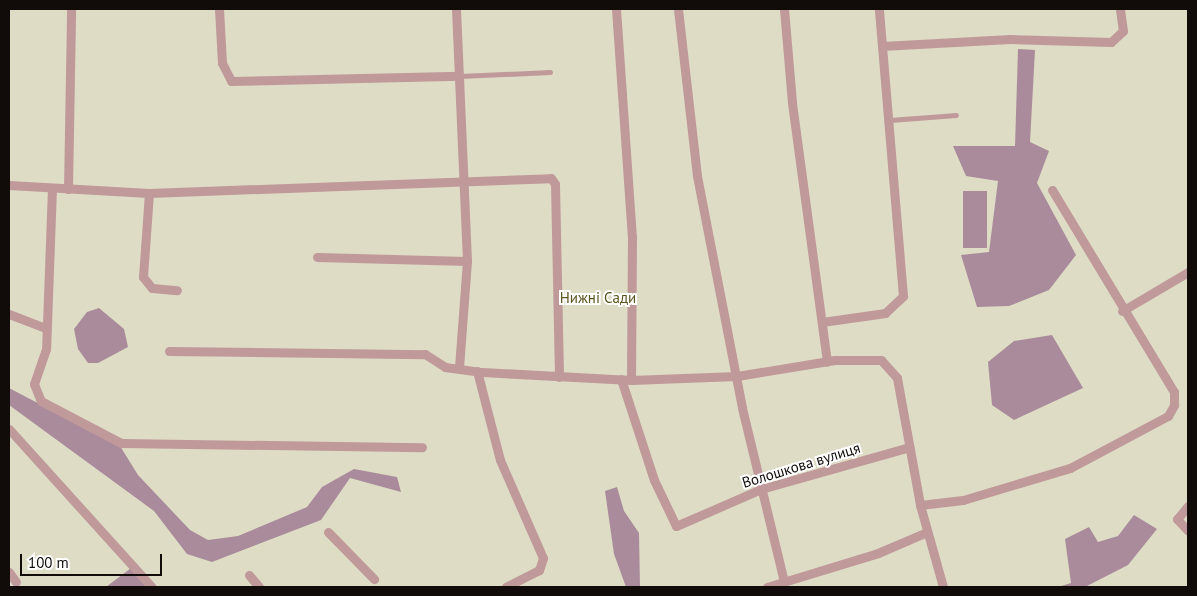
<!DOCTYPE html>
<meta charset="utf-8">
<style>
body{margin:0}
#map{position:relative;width:1197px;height:596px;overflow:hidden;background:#fae9e2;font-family:"PT Sans",sans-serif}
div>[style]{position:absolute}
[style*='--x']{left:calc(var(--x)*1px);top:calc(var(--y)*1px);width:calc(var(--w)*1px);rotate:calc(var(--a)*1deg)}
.green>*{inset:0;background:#dedcc4;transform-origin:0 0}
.water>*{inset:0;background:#aa8b9c;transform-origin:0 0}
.lane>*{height:4.5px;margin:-2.25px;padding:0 2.25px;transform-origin:2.25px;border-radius:2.25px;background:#c0999b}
.street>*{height:9px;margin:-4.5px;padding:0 4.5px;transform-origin:4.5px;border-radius:4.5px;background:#c0999b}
span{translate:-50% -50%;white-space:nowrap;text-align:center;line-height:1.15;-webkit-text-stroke:4px #fff;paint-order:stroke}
.park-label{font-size:15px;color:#5c551f}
.street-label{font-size:15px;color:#110c0a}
.frame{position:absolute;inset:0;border:10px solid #110c0a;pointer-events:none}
.scale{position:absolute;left:20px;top:554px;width:142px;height:22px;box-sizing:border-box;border:2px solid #110c0a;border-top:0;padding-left:6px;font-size:15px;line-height:18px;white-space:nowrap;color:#110c0a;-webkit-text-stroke:4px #fff;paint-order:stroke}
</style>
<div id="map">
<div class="green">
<div style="left:9px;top:9px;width:1179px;height:578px"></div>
</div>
<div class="water">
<div style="clip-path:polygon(1018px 49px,1035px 50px,1030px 142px,1049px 151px,1037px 183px,1076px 255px,1049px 290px,1009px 306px,977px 307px,961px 255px,989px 252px,998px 181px,966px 176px,953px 146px,1015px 146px)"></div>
<div style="left:963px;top:191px;width:24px;height:57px"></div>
<div style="clip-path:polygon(99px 308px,124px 329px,128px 347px,98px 363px,88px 363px,78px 349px,74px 329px,87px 312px)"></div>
<div style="clip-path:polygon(1052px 335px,1083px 388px,1014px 420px,992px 405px,988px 362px,1014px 341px)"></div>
<div style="clip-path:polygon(9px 388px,120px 446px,138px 475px,190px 530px,208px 540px,238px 536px,307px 507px,322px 487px,354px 469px,397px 477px,401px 492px,350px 478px,321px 520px,212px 562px,187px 554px,154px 511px,9px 405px)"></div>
<div style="clip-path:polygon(617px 487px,624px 511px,639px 533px,640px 587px,626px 587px,614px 554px,605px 491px)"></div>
<div style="clip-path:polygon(1134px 515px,1157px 529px,1128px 565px,1085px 587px,1058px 587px,1071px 583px,1065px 539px,1089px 527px,1098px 542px,1118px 536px)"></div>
<div style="clip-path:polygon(131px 568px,150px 587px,106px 587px)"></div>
</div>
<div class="lane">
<div style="--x:460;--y:76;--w:90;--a:-2.5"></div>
<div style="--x:890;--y:120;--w:66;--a:-4.3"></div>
</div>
<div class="street">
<div style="--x:219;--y:9;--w:54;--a:86.8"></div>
<div style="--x:222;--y:63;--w:20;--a:63"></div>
<div style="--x:231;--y:81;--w:229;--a:-1.3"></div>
<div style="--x:456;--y:9;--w:252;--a:87.5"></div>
<div style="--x:467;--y:261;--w:106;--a:94.3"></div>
<div style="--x:616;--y:9;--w:229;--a:86"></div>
<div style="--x:632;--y:237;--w:143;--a:90.4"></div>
<div style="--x:678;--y:9;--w:168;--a:83.5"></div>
<div style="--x:697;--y:176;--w:236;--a:79"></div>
<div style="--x:742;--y:408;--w:179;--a:76.4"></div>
<div style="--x:784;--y:9;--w:94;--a:85.1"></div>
<div style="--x:792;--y:103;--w:261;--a:82.3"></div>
<div style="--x:882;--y:46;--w:128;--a:-3.1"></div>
<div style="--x:1010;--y:39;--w:101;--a:1.7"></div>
<div style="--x:1111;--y:42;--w:16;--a:-43"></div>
<div style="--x:1123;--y:31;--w:22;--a:-98"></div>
<div style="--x:9;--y:185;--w:140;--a:3.3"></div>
<div style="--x:149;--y:193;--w:402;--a:-2.1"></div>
<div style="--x:551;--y:178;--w:7;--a:56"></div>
<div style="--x:555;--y:184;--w:193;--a:88.8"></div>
<div style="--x:52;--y:188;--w:161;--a:92.1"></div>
<div style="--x:46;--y:349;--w:37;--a:109"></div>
<div style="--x:34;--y:384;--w:18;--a:68"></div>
<div style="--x:41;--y:401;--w:90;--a:27.7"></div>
<div style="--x:121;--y:443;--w:301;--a:0.8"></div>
<div style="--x:68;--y:189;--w:180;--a:-89"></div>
<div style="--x:149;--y:193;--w:84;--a:94.1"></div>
<div style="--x:143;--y:277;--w:14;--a:51"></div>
<div style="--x:152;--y:288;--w:25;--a:5"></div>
<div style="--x:317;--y:257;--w:150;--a:1.5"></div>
<div style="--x:1122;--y:311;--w:77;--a:-30.6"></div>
<div style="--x:9;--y:314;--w:40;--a:21"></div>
<div style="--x:822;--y:322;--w:64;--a:-8.1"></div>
<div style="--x:885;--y:313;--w:25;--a:-43"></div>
<div style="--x:903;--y:296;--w:288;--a:-94.8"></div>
<div style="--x:169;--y:351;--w:256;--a:0.7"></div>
<div style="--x:425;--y:354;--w:24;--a:33"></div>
<div style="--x:445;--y:367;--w:37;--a:8"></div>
<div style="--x:482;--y:372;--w:149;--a:3.1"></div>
<div style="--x:631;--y:380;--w:106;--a:-2.2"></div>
<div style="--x:737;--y:376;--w:99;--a:-9.3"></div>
<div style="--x:835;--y:360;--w:46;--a:0"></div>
<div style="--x:881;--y:360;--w:24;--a:48"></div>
<div style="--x:897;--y:378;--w:129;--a:79.7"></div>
<div style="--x:920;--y:505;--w:85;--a:74.3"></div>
<div style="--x:477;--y:371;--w:92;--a:75.5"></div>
<div style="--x:500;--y:460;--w:107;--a:66.3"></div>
<div style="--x:543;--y:558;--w:13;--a:108"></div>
<div style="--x:539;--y:570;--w:37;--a:153"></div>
<div style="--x:621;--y:379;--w:106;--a:71.9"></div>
<div style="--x:654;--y:480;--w:51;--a:64.4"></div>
<div style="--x:676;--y:526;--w:93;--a:-23.5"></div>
<div style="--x:761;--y:489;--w:154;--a:-15.8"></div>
<div style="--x:9;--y:429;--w:213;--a:47.9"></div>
<div style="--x:920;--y:505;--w:43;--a:-6.6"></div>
<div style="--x:963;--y:500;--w:112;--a:-16.7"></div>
<div style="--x:1070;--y:468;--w:111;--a:-28"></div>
<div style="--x:1168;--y:416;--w:13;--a:-61"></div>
<div style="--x:1174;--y:405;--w:13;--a:-90"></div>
<div style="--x:1174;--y:392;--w:236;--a:-121.1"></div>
<div style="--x:1188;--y:506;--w:17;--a:130"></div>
<div style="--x:1177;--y:519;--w:16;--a:47"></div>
<div style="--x:328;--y:532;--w:66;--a:45.6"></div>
<div style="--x:9;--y:572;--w:12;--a:55"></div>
<div style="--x:249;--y:575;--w:16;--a:50"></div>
<div style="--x:767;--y:587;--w:116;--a:-17"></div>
<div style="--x:878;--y:553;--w:53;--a:-23.2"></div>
</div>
<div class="park-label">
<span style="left:598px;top:298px">Нижні Сади</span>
</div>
<div class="street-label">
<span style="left:801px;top:465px;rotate:-17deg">Волошкова вулиця</span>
</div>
<div class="frame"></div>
<div class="scale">100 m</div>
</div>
